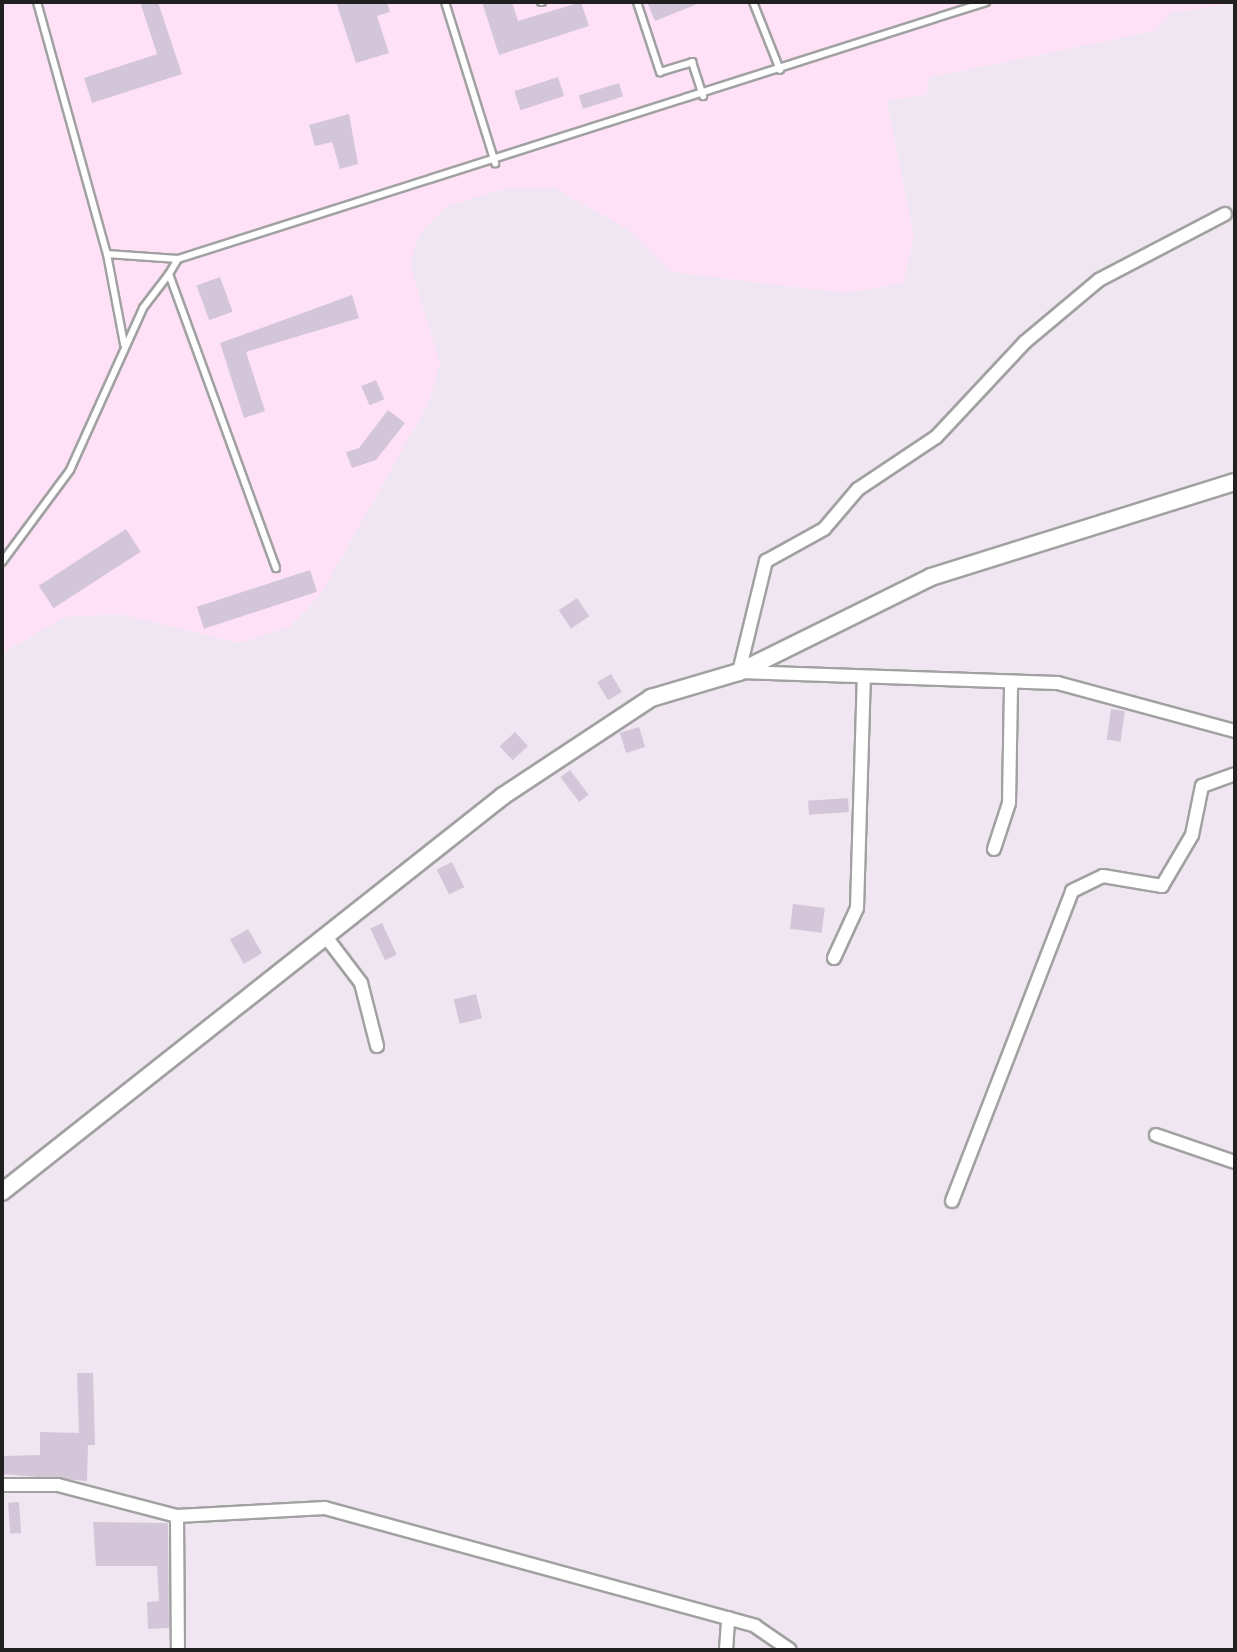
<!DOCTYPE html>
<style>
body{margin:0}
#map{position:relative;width:1237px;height:1652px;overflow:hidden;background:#f0e6f1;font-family:"Fira Sans Condensed",sans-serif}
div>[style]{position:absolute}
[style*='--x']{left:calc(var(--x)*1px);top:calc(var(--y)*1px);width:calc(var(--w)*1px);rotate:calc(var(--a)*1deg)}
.education>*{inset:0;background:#ffe1f7}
.building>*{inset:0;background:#d3c6d8;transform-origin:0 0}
.roads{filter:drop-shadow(2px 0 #a1a1a1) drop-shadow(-2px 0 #a1a1a1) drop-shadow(0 2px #a1a1a1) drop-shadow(0 -2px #a1a1a1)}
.service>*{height:6px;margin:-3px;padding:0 3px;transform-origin:3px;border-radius:3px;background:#fff}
.minor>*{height:12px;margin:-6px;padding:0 6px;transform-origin:6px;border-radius:6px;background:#fff}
.tertiary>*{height:16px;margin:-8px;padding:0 8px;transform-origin:8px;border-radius:8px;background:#fff}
span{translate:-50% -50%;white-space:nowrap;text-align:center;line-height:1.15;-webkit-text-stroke:6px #fff;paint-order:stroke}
.frame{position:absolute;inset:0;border:4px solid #202020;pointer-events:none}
</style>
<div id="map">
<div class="education">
<div style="clip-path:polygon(2px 2px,1235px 2px,1235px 3px,1171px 13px,1155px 31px,930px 77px,926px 95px,887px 100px,914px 237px,903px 283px,845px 293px,672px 272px,628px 229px,554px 188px,506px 188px,446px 207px,419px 235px,410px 264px,440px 364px,427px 406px,320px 595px,289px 627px,239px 643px,120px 614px,65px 617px,2px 653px)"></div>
</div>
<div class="building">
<div style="clip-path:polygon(140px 2px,158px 2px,182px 74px,92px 103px,84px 78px,157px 54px)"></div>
<div style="clip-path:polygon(336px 2px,387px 2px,390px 12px,377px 16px,389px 53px,356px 63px)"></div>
<div style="clip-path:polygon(482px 2px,512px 2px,518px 21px,581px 2px,589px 26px,499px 55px)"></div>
<div style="clip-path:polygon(647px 2px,700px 2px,700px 3px,655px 21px)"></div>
<div style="left:558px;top:77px;width:20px;height:46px;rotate:72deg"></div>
<div style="left:619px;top:83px;width:14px;height:42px;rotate:73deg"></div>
<div style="clip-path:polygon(349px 114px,358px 164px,340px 169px,332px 142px,315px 146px,309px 125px)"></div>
<div style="left:220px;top:277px;width:37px;height:25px;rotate:70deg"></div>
<div style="clip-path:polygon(352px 295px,359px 318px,246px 352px,265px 411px,244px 418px,220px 343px)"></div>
<div style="left:376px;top:380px;width:21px;height:16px;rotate:67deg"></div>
<div style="clip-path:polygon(388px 410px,405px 423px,376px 460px,352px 468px,346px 452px,359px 448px)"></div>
<div style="left:126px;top:529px;width:27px;height:104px;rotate:57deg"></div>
<div style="left:310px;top:570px;width:23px;height:119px;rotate:72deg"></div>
<div style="left:577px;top:598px;width:22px;height:22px;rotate:56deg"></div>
<div style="left:611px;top:674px;width:21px;height:16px;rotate:59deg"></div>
<div style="left:1111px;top:709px;width:14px;height:31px;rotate:8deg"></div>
<div style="left:639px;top:727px;width:21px;height:20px;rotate:73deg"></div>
<div style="left:515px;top:732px;width:19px;height:21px;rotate:47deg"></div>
<div style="left:570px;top:770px;width:31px;height:12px;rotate:53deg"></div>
<div style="left:848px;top:798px;width:14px;height:40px;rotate:86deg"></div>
<div style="left:452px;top:862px;width:28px;height:17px;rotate:64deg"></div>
<div style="left:793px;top:904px;width:32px;height:25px;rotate:7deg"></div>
<div style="left:382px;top:923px;width:35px;height:13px;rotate:65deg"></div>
<div style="left:248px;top:929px;width:28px;height:21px;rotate:60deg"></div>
<div style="left:476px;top:994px;width:25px;height:23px;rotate:76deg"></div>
<div style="clip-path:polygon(77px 1373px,93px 1373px,95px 1445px,88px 1445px,87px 1481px,2px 1474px,2px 1456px,40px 1455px,40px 1432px,79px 1433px)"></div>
<div style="left:19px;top:1502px;width:31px;height:11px;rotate:86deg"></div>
<div style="clip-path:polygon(93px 1522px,168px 1523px,169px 1628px,148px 1629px,147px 1602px,159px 1601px,157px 1566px,96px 1566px)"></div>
</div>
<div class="roads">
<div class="service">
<div style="--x:37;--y:2;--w:262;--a:74.5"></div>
<div style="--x:107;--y:254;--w:71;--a:4"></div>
<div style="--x:178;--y:259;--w:848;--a:-17.64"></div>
<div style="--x:445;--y:2;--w:169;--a:72.7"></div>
<div style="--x:541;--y:2;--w:1;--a:0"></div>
<div style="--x:637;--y:2;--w:74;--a:71.8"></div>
<div style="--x:660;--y:72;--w:34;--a:-17"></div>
<div style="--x:692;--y:62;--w:36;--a:72"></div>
<div style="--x:753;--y:2;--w:73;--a:68.3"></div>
<div style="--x:107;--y:254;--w:92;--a:79.3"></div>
<div style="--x:178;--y:259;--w:17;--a:121"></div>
<div style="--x:169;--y:274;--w:313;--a:70"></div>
<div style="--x:2;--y:562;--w:114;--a:-53.5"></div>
<div style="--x:70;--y:470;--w:178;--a:-65.7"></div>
<div style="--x:143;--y:308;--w:43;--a:-52.6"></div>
</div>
<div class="minor">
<div style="--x:1225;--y:214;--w:142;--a:152.4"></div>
<div style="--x:1099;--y:280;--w:97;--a:140"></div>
<div style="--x:1025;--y:342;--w:130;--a:133.1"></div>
<div style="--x:936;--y:437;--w:94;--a:146.3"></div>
<div style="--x:858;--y:489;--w:52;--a:130.4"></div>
<div style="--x:824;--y:529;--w:66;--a:151.1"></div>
<div style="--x:766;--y:561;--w:114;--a:103.7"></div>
<div style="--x:739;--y:672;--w:319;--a:2"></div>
<div style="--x:1058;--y:683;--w:183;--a:15.2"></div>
<div style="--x:994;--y:849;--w:48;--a:-71.9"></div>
<div style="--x:1009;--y:803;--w:117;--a:-89"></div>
<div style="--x:326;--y:937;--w:58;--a:52.7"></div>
<div style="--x:361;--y:983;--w:65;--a:75.7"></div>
<div style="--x:834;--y:958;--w:55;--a:-65.3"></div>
<div style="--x:857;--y:908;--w:230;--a:-88.3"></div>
<div style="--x:1156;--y:1135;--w:83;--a:18.9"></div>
<div style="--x:952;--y:1201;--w:332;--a:-68.8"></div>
<div style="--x:1072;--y:891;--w:34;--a:-26"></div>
<div style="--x:1103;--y:876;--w:60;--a:9.6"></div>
<div style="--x:1162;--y:886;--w:59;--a:-59.5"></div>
<div style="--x:1192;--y:835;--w:50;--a:-78.5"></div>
<div style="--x:1202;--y:786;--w:35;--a:-20"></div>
<div style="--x:2;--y:1485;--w:56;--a:0"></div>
<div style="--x:58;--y:1485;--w:123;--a:14.6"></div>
<div style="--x:177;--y:1516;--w:148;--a:-3.1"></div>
<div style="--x:325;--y:1508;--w:446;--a:15.3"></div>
<div style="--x:755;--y:1626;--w:42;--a:34.4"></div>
<div style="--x:177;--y:1516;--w:134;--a:89.6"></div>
<div style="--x:726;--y:1650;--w:32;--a:-86"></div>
</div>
<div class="tertiary">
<div style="--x:2;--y:1192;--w:639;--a:-38.32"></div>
<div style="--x:503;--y:796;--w:178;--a:-33.5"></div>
<div style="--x:651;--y:698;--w:92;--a:-16.5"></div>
<div style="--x:739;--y:672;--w:214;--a:-26.3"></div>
<div style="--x:931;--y:577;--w:318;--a:-17.4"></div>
</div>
</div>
<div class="frame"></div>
</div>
